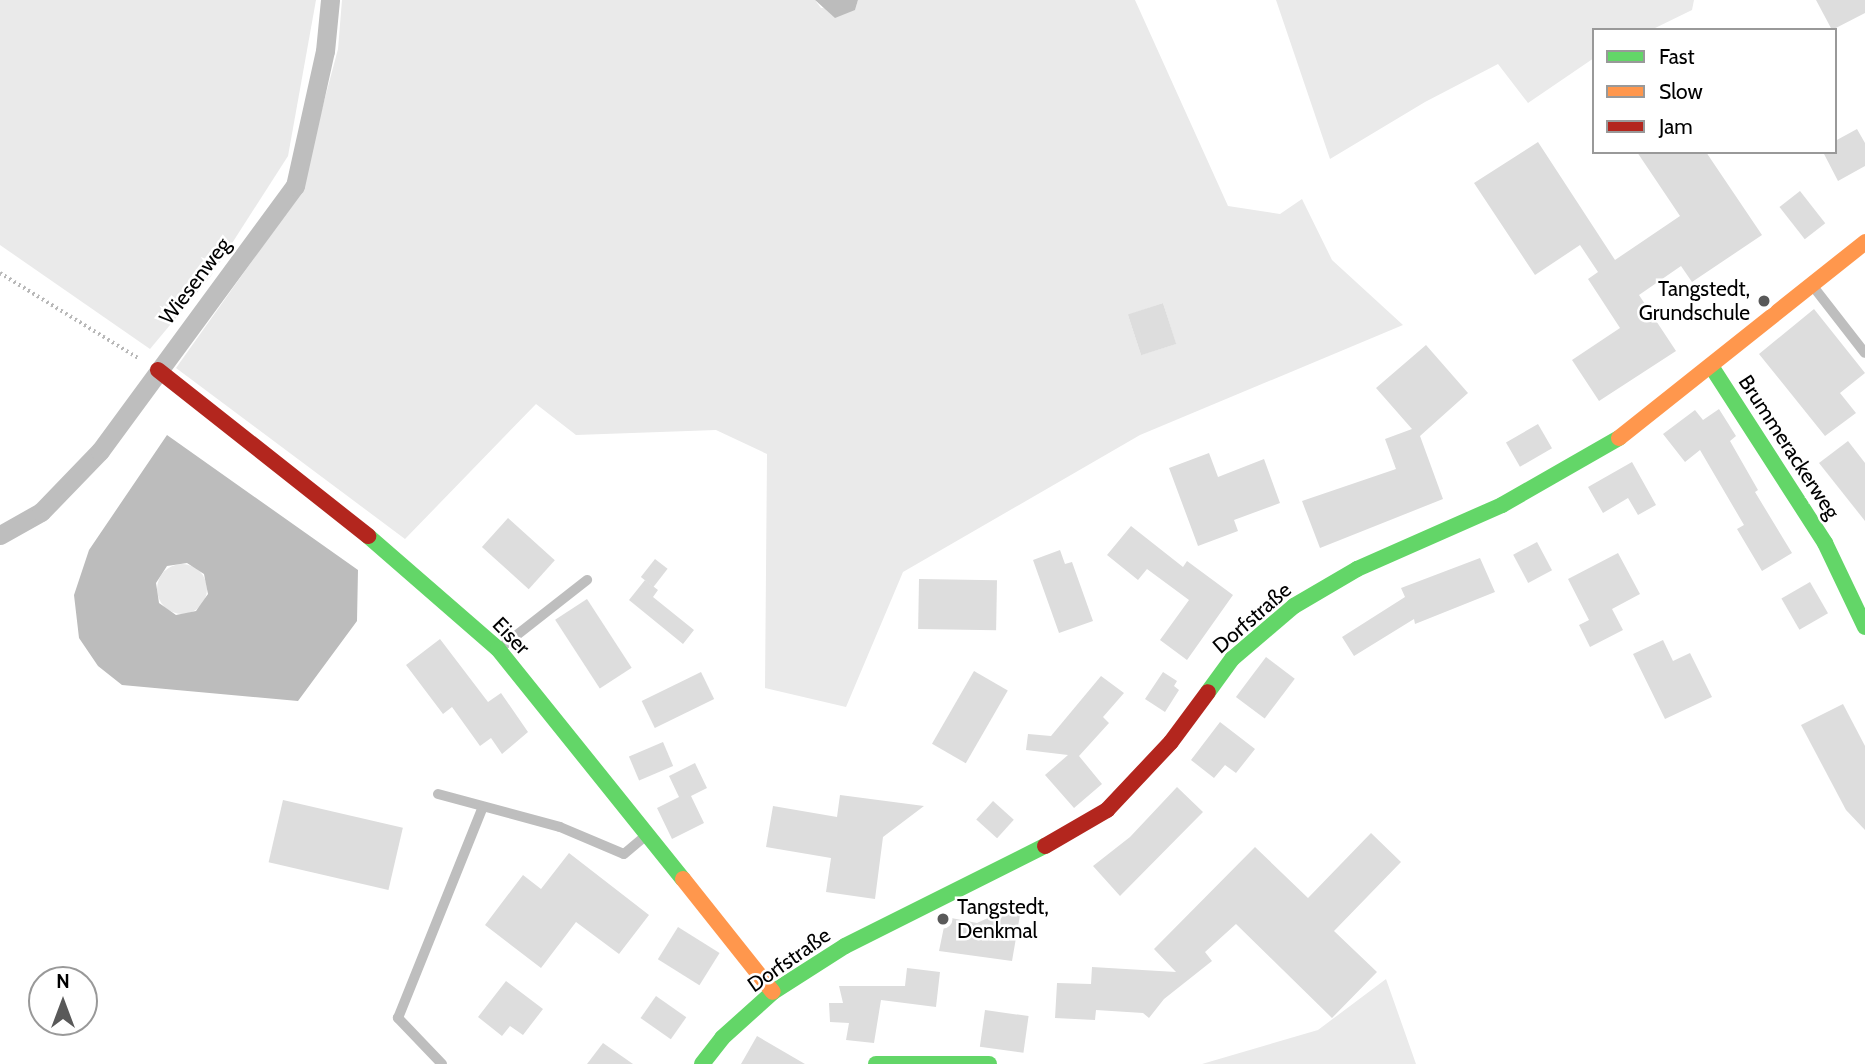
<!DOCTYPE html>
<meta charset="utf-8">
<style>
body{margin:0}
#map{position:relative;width:1865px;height:1064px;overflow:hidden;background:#fff;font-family:Cabin,sans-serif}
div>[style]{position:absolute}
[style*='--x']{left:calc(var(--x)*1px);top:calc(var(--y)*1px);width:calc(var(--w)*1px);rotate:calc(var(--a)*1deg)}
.green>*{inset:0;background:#eaeaea}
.round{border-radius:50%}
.water>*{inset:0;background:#bcbcbc}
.building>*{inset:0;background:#ddd;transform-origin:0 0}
.path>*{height:3.5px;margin-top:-1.75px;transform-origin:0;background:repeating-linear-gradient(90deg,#b8b8b8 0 2px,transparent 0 5.5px)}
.lane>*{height:10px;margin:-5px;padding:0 5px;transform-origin:5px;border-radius:5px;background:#bebebe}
.street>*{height:19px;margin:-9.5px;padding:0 9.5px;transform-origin:9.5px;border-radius:9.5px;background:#bebebe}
.fast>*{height:16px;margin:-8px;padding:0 8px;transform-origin:8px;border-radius:8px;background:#63d668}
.slow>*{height:16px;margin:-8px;padding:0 8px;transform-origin:8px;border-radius:8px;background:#ff974d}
.jam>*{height:16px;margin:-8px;padding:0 8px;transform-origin:8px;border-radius:8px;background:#b3261e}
.dots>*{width:19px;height:19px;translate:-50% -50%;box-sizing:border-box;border:4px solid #fff;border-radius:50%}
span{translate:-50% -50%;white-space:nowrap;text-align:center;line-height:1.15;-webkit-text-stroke:5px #fff;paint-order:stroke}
.street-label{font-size:21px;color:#000}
.poi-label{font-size:21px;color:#000}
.right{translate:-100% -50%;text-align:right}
.left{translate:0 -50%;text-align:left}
.legend{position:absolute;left:1592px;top:28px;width:245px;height:126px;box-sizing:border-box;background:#fff;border:2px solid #999;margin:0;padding:9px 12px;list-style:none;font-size:21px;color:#000}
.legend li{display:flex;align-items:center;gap:14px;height:35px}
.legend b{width:35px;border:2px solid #999}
.north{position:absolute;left:28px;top:966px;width:70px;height:70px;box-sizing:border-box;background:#fff;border:2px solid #999;border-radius:50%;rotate:0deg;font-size:19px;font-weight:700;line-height:28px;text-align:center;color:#000}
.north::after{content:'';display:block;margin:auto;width:24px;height:32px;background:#595959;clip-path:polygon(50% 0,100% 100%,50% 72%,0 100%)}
</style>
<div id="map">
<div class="green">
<div style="clip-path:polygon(0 0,316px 0,288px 156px,211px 276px,150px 349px,0 245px)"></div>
<div style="clip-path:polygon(evenodd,342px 0,815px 0,821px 8px,855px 10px,858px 0,1135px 0,1228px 206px,1280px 214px,1302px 199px,1332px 260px,1403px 325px,1140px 435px,903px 572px,846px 707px,765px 688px,767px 454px,716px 430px,576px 435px,536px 404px,405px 539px,176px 368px,299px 195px,338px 49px,342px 0,1163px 303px,1176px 344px,1141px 355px,1128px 315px,1163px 303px)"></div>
<div style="clip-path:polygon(1276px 0,1694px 0,1692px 10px,1651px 30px,1594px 30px,1594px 58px,1528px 103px,1498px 64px,1425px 102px,1330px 159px)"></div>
<div class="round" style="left:157px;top:564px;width:50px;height:50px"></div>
<div style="clip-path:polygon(1386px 979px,1416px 1064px,1202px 1064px,1318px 1030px)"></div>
</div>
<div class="water">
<div style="clip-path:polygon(815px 0,858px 0,855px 10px,835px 18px)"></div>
<div style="clip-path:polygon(evenodd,167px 435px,358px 570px,357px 621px,298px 701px,122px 685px,98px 666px,79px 638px,74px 595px,89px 550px,167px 435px,187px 563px,204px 574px,208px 594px,196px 611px,176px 615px,159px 603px,156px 583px,167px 566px,187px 563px)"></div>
</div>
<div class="building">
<div style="clip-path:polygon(1816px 0,1865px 0,1865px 13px,1832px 30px)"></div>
<div style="clip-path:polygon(1857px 129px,1865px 143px,1865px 166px,1838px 181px,1823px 152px,1835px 152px,1835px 141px)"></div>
<div style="clip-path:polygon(1538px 142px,1615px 260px,1680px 216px,1637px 152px,1706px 152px,1762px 235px,1692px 282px,1681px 266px,1639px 295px,1676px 351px,1599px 401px,1572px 360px,1620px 328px,1588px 279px,1598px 272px,1580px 245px,1535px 275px,1474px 183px)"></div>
<div style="left:1800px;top:191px;width:41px;height:26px;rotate:52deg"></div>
<div style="left:1163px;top:303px;width:43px;height:37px;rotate:72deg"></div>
<div style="clip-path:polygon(1814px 309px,1865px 373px,1840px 393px,1856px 413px,1825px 436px,1759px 354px)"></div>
<div style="clip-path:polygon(1426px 345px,1468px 393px,1420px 436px,1443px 499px,1320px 548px,1302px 501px,1396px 469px,1385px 439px,1412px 429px,1376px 388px)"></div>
<div style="clip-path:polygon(1719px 409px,1736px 436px,1730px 441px,1758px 490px,1755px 492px,1792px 553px,1762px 571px,1737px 529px,1744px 525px,1700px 450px,1685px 462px,1663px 434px,1695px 410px,1703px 420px)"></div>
<div style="left:1538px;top:424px;width:28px;height:37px;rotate:60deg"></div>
<div style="clip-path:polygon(1848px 441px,1865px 463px,1865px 521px,1819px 463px)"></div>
<div style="clip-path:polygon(1209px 453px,1218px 477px,1264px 459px,1280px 503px,1234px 520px,1238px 531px,1198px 546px,1169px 468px)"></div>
<div style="clip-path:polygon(1632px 462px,1656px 505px,1638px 515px,1628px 498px,1603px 513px,1588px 487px)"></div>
<div style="left:508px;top:518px;width:63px;height:39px;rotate:42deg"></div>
<div style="clip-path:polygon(1131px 526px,1183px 567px,1187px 561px,1233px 595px,1187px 660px,1160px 640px,1189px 600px,1147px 569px,1138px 580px,1107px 555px)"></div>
<div style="left:1537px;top:542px;width:32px;height:27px;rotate:62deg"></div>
<div style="clip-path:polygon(1060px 550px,1065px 564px,1072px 562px,1093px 621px,1059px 633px,1033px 560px)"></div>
<div style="clip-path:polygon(1618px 553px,1640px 594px,1612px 609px,1623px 630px,1590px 647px,1579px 625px,1589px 620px,1568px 579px)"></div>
<div style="clip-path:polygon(1480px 558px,1495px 592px,1415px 624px,1414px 619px,1354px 656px,1342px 637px,1405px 597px,1401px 588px)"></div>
<div style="left:655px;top:559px;width:16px;height:23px;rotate:38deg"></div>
<div style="left:919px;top:579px;width:78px;height:50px;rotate:1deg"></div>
<div style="clip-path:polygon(645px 580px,658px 590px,653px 597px,694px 630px,683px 644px,629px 600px)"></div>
<div style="left:1810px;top:582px;width:36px;height:33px;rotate:60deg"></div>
<div style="left:587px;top:599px;width:82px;height:38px;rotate:57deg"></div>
<div style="clip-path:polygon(440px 639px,488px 702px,501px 693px,528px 732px,502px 754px,491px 738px,480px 746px,452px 707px,443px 714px,406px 665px)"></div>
<div style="clip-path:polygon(1663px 640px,1673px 661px,1690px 653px,1712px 697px,1665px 719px,1633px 654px)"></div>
<div style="left:1266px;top:657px;width:36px;height:50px;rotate:37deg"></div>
<div style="left:974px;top:671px;width:39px;height:84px;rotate:30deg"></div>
<div style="left:701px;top:672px;width:30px;height:66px;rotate:64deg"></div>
<div style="clip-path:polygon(1163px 672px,1177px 681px,1174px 686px,1179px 690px,1165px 712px,1145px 699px)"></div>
<div style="clip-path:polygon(1101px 676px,1124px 693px,1103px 717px,1109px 723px,1079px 756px,1102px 784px,1074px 808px,1045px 775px,1068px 755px,1026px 750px,1028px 734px,1051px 736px)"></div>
<div style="clip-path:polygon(1843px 704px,1865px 746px,1865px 830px,1846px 810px,1801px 725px)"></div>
<div style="clip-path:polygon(1220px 722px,1255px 749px,1236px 773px,1225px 765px,1214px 778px,1191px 760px)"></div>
<div style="left:663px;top:742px;width:26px;height:37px;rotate:67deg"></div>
<div style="clip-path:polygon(695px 763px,707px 788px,691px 796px,704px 823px,672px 839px,657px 808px,679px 797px,669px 776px)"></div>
<div style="clip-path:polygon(1177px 787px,1203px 812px,1120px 896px,1093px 866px,1130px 837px)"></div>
<div style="clip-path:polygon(840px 795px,924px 806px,883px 837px,875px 899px,826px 892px,831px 858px,766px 847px,773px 806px,837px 817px)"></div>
<div style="left:283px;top:800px;width:123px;height:64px;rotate:13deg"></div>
<div style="left:993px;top:801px;width:28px;height:25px;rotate:42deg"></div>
<div style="clip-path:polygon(1371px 833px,1401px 862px,1334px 931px,1377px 972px,1332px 1018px,1236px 924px,1205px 952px,1212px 961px,1164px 999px,1149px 1018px,1143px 1013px,1096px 1010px,1095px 1020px,1055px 1018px,1057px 983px,1091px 984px,1092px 967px,1176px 972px,1154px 949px,1255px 847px,1308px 898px)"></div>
<div style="clip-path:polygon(569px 853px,649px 915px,619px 954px,576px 922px,541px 968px,485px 925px,523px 875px,541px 889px)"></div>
<div style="clip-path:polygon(1014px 906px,1020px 915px,1012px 961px,939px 951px,946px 917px,977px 923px)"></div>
<div style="left:678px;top:927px;width:49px;height:38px;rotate:32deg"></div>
<div style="clip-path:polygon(907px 968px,940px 972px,936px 1007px,881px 1000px,874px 1043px,846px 1040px,849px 1023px,830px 1022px,829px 1003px,843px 1003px,839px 986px,905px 986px)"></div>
<div style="clip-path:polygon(506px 981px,543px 1009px,523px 1035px,510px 1026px,502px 1036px,478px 1017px)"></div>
<div style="left:656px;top:996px;width:37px;height:27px;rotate:35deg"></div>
<div style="left:985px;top:1010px;width:44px;height:37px;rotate:8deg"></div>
<div style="clip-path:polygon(757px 1036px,805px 1064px,741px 1064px)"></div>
<div style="clip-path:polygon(603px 1043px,633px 1064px,587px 1064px)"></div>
</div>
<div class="path">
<div style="--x:0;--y:273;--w:162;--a:31.6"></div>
</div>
<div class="lane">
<div style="--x:1812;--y:285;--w:86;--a:52.1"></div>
<div style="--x:499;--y:649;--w:112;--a:-38.1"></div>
<div style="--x:438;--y:794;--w:126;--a:15.1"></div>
<div style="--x:560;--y:827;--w:69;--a:22.9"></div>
<div style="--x:624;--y:854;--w:26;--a:-40"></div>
<div style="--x:442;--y:1064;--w:64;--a:-133.7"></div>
<div style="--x:398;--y:1018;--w:227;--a:-68.1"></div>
</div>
<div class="street">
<div style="--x:0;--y:535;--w:47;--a:-29.3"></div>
<div style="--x:41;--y:512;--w:85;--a:-46"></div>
<div style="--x:100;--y:451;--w:329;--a:-53.7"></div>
<div style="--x:295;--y:186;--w:138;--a:-77.5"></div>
<div style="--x:325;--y:51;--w:51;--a:-84.4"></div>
</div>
<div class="fast">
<div style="--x:1711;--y:366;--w:211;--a:57.2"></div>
<div style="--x:1825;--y:543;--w:93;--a:64.5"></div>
<div style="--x:368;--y:536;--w:172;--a:41"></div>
<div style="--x:498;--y:649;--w:295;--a:51.2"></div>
<div style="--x:1208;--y:692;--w:41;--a:-54"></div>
<div style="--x:1232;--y:659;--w:82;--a:-40.5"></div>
<div style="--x:1294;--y:606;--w:73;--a:-30.4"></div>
<div style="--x:1357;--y:569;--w:158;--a:-23.8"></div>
<div style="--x:1502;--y:505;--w:135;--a:-29.8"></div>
<div style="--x:702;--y:1064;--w:33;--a:-52"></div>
<div style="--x:722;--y:1038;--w:69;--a:-42"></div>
<div style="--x:773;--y:992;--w:85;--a:-32.6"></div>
<div style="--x:845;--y:946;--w:224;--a:-26.6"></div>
<div style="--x:876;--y:1064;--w:113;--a:0"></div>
</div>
<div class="slow">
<div style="--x:1619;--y:438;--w:315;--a:-38.5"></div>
<div style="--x:683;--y:879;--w:144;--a:51.5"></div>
</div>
<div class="jam">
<div style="--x:158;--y:370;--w:268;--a:38.3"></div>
<div style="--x:1045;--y:846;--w:72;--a:-30.1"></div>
<div style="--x:1107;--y:810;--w:93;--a:-46.7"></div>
<div style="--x:1171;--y:742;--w:62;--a:-53.5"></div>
</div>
<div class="dots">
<div style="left:1764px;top:301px;background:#595959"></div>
<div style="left:943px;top:919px;background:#595959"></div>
</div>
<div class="street-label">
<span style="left:195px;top:281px;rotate:-53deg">Wiesenweg</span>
<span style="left:1789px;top:447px;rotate:57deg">Brummerackerweg</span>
<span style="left:1252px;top:618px;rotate:-41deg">Dorfstraße</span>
<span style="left:511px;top:636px;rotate:46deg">Eiser</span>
<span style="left:789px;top:960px;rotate:-35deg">Dorfstraße</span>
</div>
<div class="poi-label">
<span class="right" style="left:1750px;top:301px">Tangstedt,<br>Grundschule</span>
<span class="left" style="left:957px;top:919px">Tangstedt,<br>Denkmal</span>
</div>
<ul class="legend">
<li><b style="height:9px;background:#63d668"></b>Fast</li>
<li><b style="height:9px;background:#ff974d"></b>Slow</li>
<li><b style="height:9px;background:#b3261e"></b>Jam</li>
</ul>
<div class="north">N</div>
</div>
